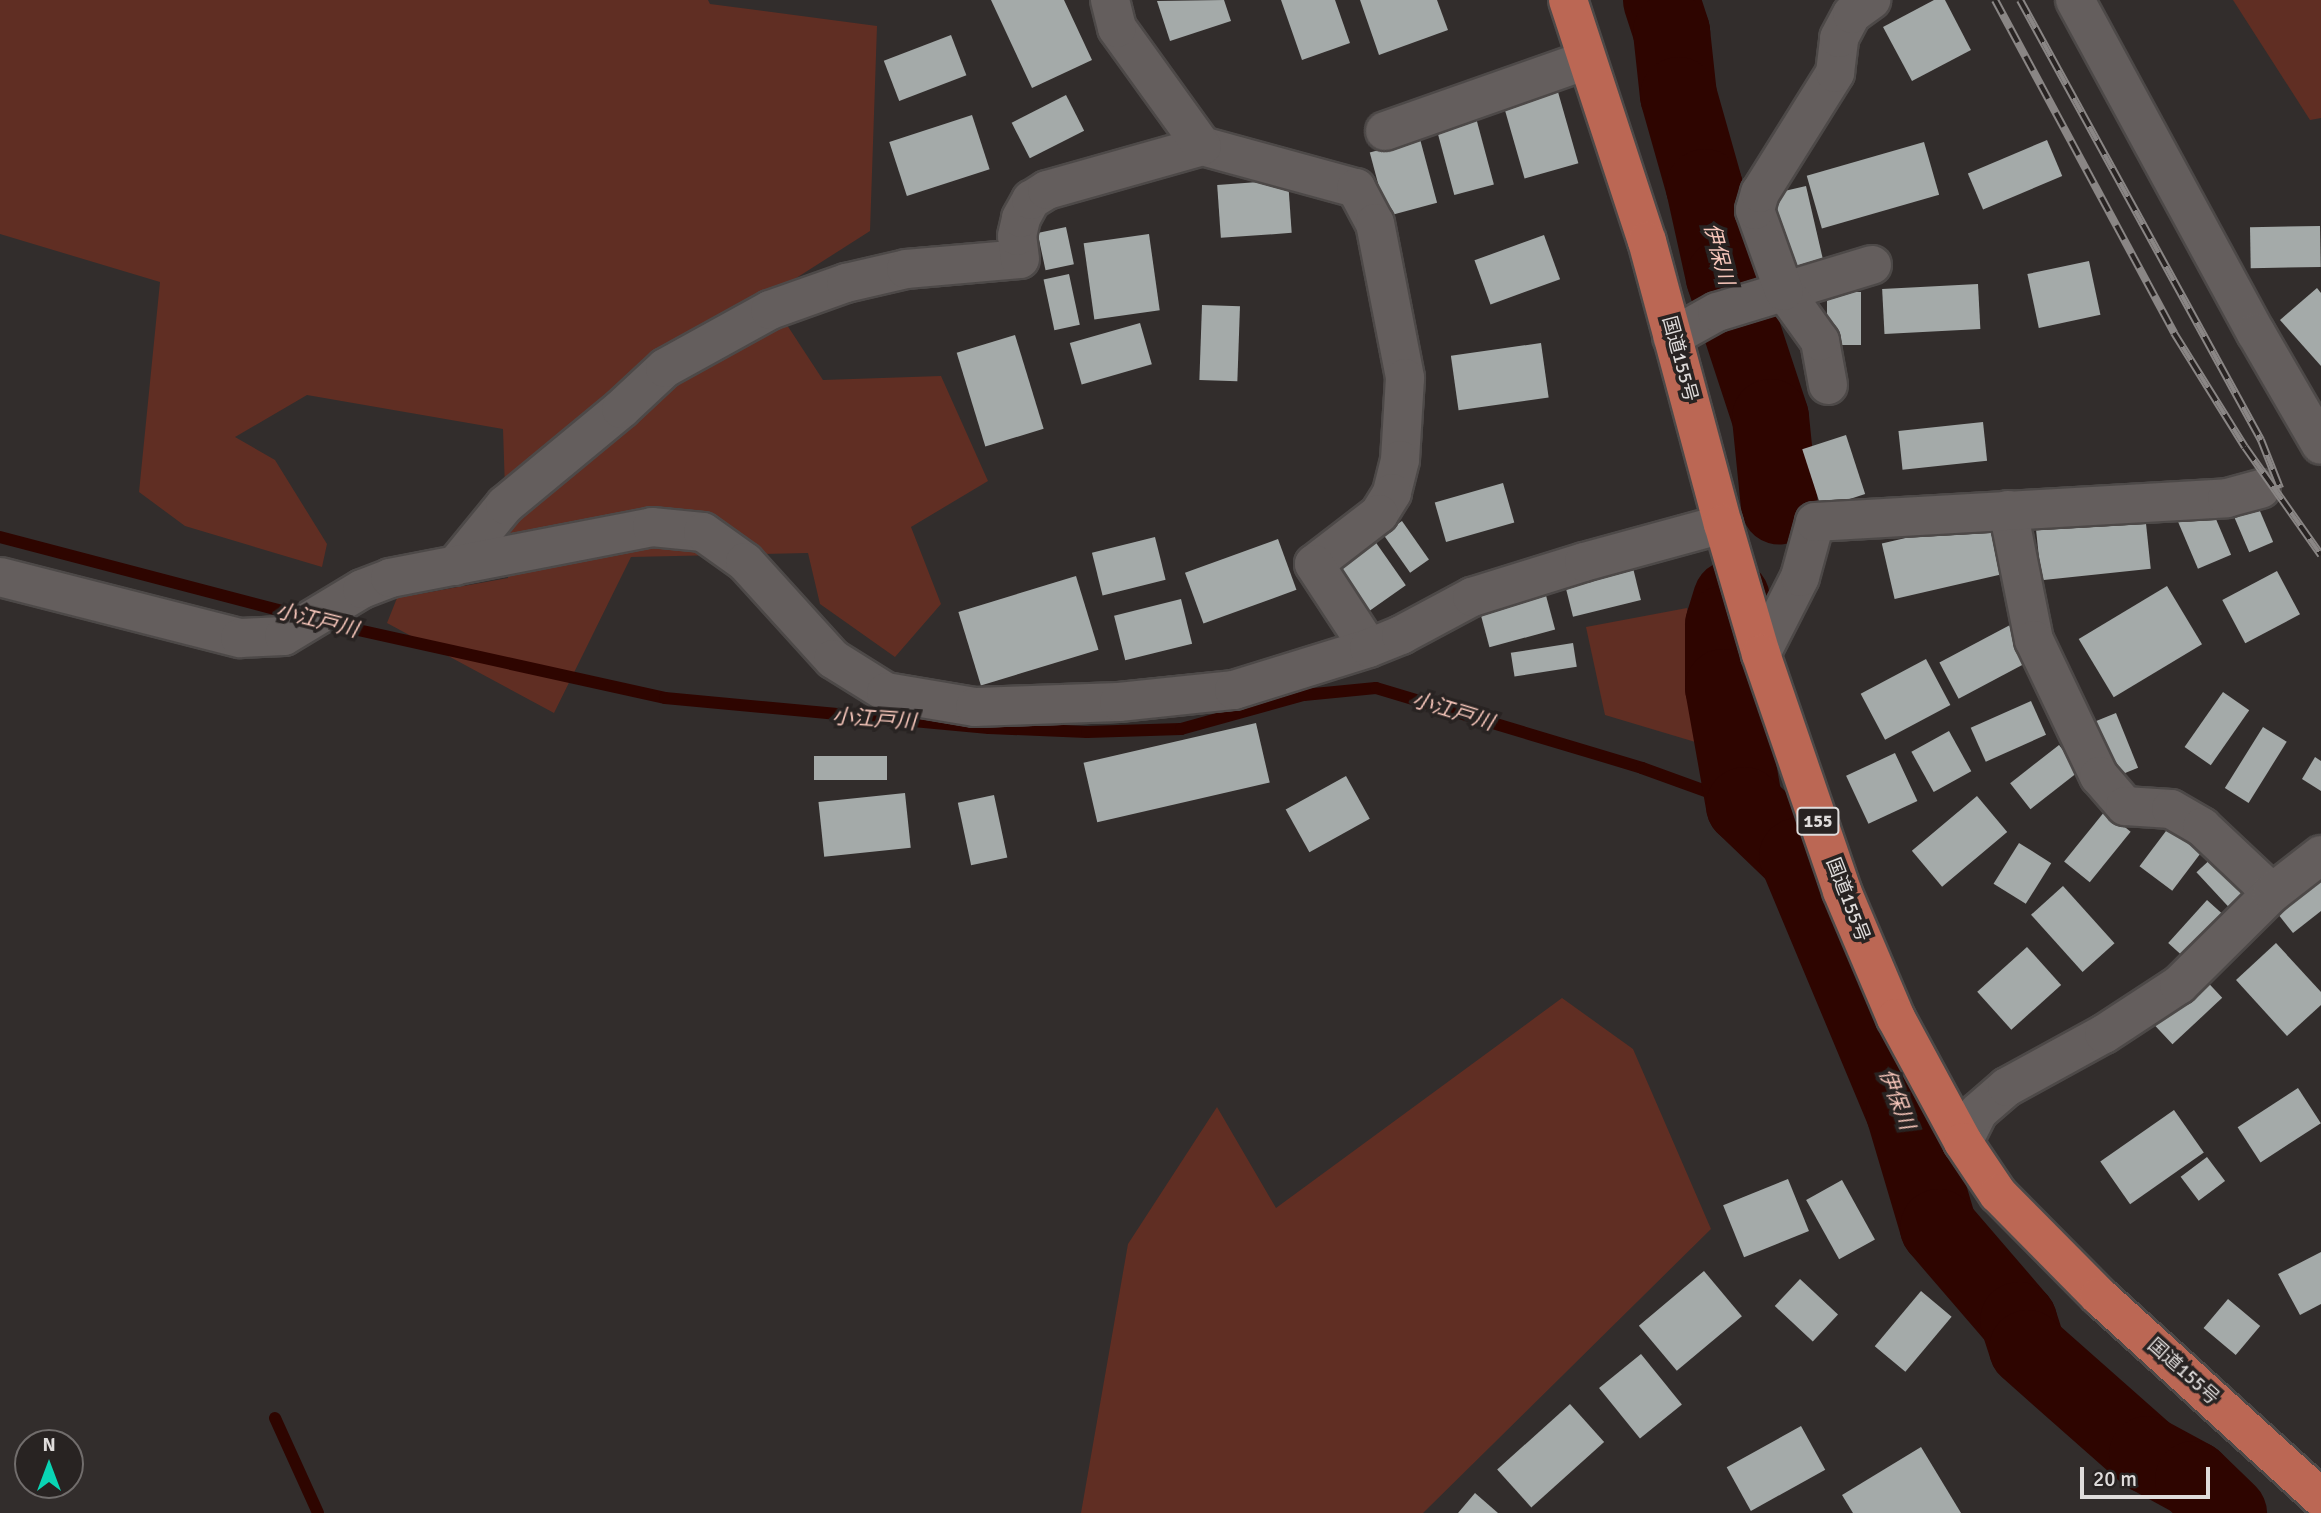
<!DOCTYPE html>
<meta charset="utf-8">
<style>
body{margin:0}
#map{position:relative;width:2321px;height:1513px;overflow:hidden;background:#322d2c;font-family:Signika,"Noto Sans JP",sans-serif}
div>[style]{position:absolute}
[style*='--x']{left:calc(var(--x)*1px);top:calc(var(--y)*1px);width:calc(var(--w)*1px);rotate:calc(var(--a)*1deg)}
.green>*{inset:0;background:#602e23}
.stream>*{height:12px;margin:-6px;padding:0 6px;transform-origin:6px;border-radius:6px;background:#2e0500}
.river>*{height:77px;margin:-38.5px;padding:0 38.5px;transform-origin:38.5px;border-radius:38.5px;background:#2e0500}
.building>*{inset:0;background:#a4aaa9;transform-origin:0 0}
.roads{filter:drop-shadow(2px 0 #4d4948) drop-shadow(-2px 0 #4d4948) drop-shadow(0 2px #4d4948) drop-shadow(0 -2px #4d4948)}
.minor>*{height:38px;margin:-19px;padding:0 19px;transform-origin:19px;border-radius:19px;background:#645e5d}
.trunk>*{height:38px;margin:-19px;padding:0 19px;transform-origin:19px;border-radius:19px;background:#bb6754}
.rail>*{height:8px;margin-top:-4px;transform-origin:0;background:repeating-linear-gradient(90deg,#282322 0 16px,#8a8685 0 32px);box-sizing:border-box;border-block:2px solid #8a8685}
span{translate:-50% -50%;white-space:nowrap;text-align:center;line-height:1.15;-webkit-text-stroke:7px #282322;paint-order:stroke}
.shield-label span{padding:2px 5px;background:#282322;border:2px solid;border-radius:5px;-webkit-text-stroke-width:0}
.shield-label{font-size:18px;color:#dfdcdb;font-weight:700}
.street-label{font-size:19px;color:#dfdcdb}
.water-label{font-size:21px;color:#f7c6ba;font-style:italic}
.north{position:absolute;left:14px;top:1429px;width:70px;height:70px;box-sizing:border-box;background:#282322;border:2px solid #716d6c;border-radius:50%;rotate:0deg;font-size:19px;font-weight:700;line-height:28px;text-align:center;color:#dfdcdb}
.north::after{content:'';display:block;margin:auto;width:24px;height:32px;background:#09d5b5;clip-path:polygon(50% 0,100% 100%,50% 72%,0 100%)}
.scale{position:absolute;left:2080px;top:1467px;width:130px;height:32px;box-sizing:border-box;border:4px solid #dfdcdb;border-top:0;padding-left:9px;font-size:21px;line-height:24px;white-space:nowrap;color:#dfdcdb;-webkit-text-stroke:5px #282322;paint-order:stroke}
</style>
<div id="map">
<div class="green">
<div style="clip-path:polygon(0 0,708px 0,710px 4px,877px 26px,870px 231px,768px 296px,823px 380px,941px 376px,988px 481px,911px 527px,941px 604px,895px 657px,820px 604px,808px 553px,631px 557px,554px 713px,387px 623px,397px 598px,508px 578px,503px 429px,307px 395px,235px 437px,275px 460px,327px 544px,322px 567px,185px 526px,139px 492px,160px 282px,0 234px)"></div>
<div style="clip-path:polygon(2233px 0,2321px 0,2321px 118px,2310px 120px)"></div>
<div style="clip-path:polygon(1687px 608px,1712px 747px,1605px 715px,1586px 627px)"></div>
<div style="clip-path:polygon(1562px 998px,1633px 1049px,1711px 1229px,1423px 1513px,1081px 1513px,1128px 1244px,1217px 1107px,1276px 1208px)"></div>
</div>
<div class="stream">
<div style="--x:0;--y:537;--w:311;--a:14.7"></div>
<div style="--x:322;--y:622;--w:351;--a:12.5"></div>
<div style="--x:665;--y:698;--w:325;--a:5.3"></div>
<div style="--x:989;--y:728;--w:98;--a:2.3"></div>
<div style="--x:1087;--y:732;--w:94;--a:-1.8"></div>
<div style="--x:1181;--y:729;--w:128;--a:-15.5"></div>
<div style="--x:1304;--y:695;--w:72;--a:-5.6"></div>
<div style="--x:1376;--y:688;--w:278;--a:16.7"></div>
<div style="--x:1642;--y:768;--w:109;--a:19.9"></div>
<div style="--x:275;--y:1418;--w:104;--a:65.6"></div>
</div>
<div class="river">
<div style="--x:1661;--y:0;--w:33;--a:72"></div>
<div style="--x:1671;--y:31;--w:64;--a:83.8"></div>
<div style="--x:1678;--y:95;--w:96;--a:74.2"></div>
<div style="--x:1704;--y:187;--w:92;--a:77.5"></div>
<div style="--x:1724;--y:277;--w:147;--a:71.8"></div>
<div style="--x:1770;--y:417;--w:89;--a:84.2"></div>
<div style="--x:1731;--y:598;--w:27;--a:107"></div>
<div style="--x:1723;--y:624;--w:63;--a:90"></div>
<div style="--x:1723;--y:687;--w:120;--a:79.9"></div>
<div style="--x:1744;--y:805;--w:74;--a:43.9"></div>
<div style="--x:1797;--y:856;--w:277;--a:67.3"></div>
<div style="--x:1904;--y:1112;--w:120;--a:73.5"></div>
<div style="--x:1938;--y:1227;--w:123;--a:49.3"></div>
<div style="--x:2018;--y:1320;--w:29;--a:72"></div>
<div style="--x:2027;--y:1348;--w:160;--a:41.5"></div>
<div style="--x:2147;--y:1454;--w:52;--a:28.5"></div>
<div style="--x:2193;--y:1479;--w:49;--a:44.2"></div>
</div>
<div class="building">
<div style="clip-path:polygon(991px 0,1064px 0,1092px 60px,1032px 88px)"></div>
<div style="clip-path:polygon(1224px 0,1231px 21px,1170px 41px,1157px 1px)"></div>
<div style="clip-path:polygon(1281px 0,1335px 0,1350px 43px,1302px 60px)"></div>
<div style="clip-path:polygon(1360px 0,1437px 0,1448px 30px,1379px 55px)"></div>
<div style="clip-path:polygon(1934px 0,1945px 0,1971px 50px,1912px 81px,1883px 27px)"></div>
<div style="left:951px;top:35px;width:43px;height:72px;rotate:69deg"></div>
<div style="left:1558px;top:92px;width:74px;height:56px;rotate:74deg"></div>
<div style="left:1066px;top:95px;width:40px;height:61px;rotate:63deg"></div>
<div style="left:1475px;top:114px;width:73px;height:41px;rotate:75deg"></div>
<div style="left:972px;top:115px;width:57px;height:87px;rotate:72deg"></div>
<div style="left:1420px;top:139px;width:66px;height:52px;rotate:75deg"></div>
<div style="left:2047px;top:140px;width:39px;height:86px;rotate:67deg"></div>
<div style="left:1924px;top:142px;width:55px;height:122px;rotate:74deg"></div>
<div style="left:1288px;top:180px;width:53px;height:71px;rotate:86deg"></div>
<div style="left:1806px;top:186px;width:77px;height:38px;rotate:77deg"></div>
<div style="left:2320px;top:226px;width:41px;height:70px;rotate:89deg"></div>
<div style="left:1066px;top:227px;width:38px;height:29px;rotate:78deg"></div>
<div style="left:1149px;top:234px;width:77px;height:66px;rotate:82deg"></div>
<div style="left:1544px;top:235px;width:47px;height:74px;rotate:70deg"></div>
<div style="left:2089px;top:261px;width:55px;height:63px;rotate:78deg"></div>
<div style="left:1069px;top:274px;width:52px;height:26px;rotate:78deg"></div>
<div style="left:1978px;top:284px;width:45px;height:96px;rotate:87deg"></div>
<div style="clip-path:polygon(2317px 288px,2321px 293px,2321px 366px,2280px 320px)"></div>
<div style="left:1827px;top:292px;width:34px;height:53px"></div>
<div style="left:1202px;top:305px;width:38px;height:75px;rotate:2deg"></div>
<div style="left:1140px;top:323px;width:43px;height:73px;rotate:74deg"></div>
<div style="left:1015px;top:335px;width:98px;height:61px;rotate:73deg"></div>
<div style="left:1541px;top:343px;width:55px;height:91px;rotate:82deg"></div>
<div style="left:1983px;top:422px;width:39px;height:85px;rotate:84deg"></div>
<div style="left:1846px;top:435px;width:62px;height:46px;rotate:72deg"></div>
<div style="left:1503px;top:483px;width:41px;height:71px;rotate:74deg"></div>
<div style="left:2254px;top:497px;width:49px;height:26px;rotate:67deg"></div>
<div style="left:2210px;top:505px;width:54px;height:36px;rotate:67deg"></div>
<div style="left:2145px;top:514px;width:55px;height:110px;rotate:84deg"></div>
<div style="left:1988px;top:519px;width:57px;height:109px;rotate:77deg"></div>
<div style="left:1402px;top:521px;width:47px;height:23px;rotate:55deg"></div>
<div style="left:1155px;top:537px;width:44px;height:65px;rotate:76deg"></div>
<div style="left:1372px;top:537px;width:59px;height:62px;rotate:55deg"></div>
<div style="left:1278px;top:539px;width:54px;height:99px;rotate:70deg"></div>
<div style="left:1632px;top:564px;width:37px;height:70px;rotate:76deg"></div>
<div style="left:2277px;top:571px;width:49px;height:62px;rotate:62deg"></div>
<div style="left:1076px;top:576px;width:77px;height:123px;rotate:73deg"></div>
<div style="left:2167px;top:586px;width:68px;height:103px;rotate:59deg"></div>
<div style="left:1544px;top:588px;width:43px;height:68px;rotate:75deg"></div>
<div style="left:1181px;top:599px;width:46px;height:69px;rotate:76deg"></div>
<div style="left:2010px;top:625px;width:41px;height:80px;rotate:62deg"></div>
<div style="left:1573px;top:643px;width:24px;height:63px;rotate:81deg"></div>
<div style="left:1926px;top:659px;width:52px;height:74px;rotate:62deg"></div>
<div style="left:2223px;top:692px;width:32px;height:67px;rotate:35deg"></div>
<div style="left:2031px;top:701px;width:37px;height:66px;rotate:66deg"></div>
<div style="left:2116px;top:713px;width:59px;height:28px;rotate:68deg"></div>
<div style="left:1256px;top:723px;width:61px;height:177px;rotate:77deg"></div>
<div style="left:2263px;top:727px;width:28px;height:72px;rotate:32deg"></div>
<div style="left:1949px;top:731px;width:46px;height:43px;rotate:61deg"></div>
<div style="left:2059px;top:745px;width:33px;height:62px;rotate:52deg"></div>
<div style="left:1895px;top:753px;width:53px;height:54px;rotate:65deg"></div>
<div style="left:814px;top:756px;width:73px;height:24px"></div>
<div style="clip-path:polygon(2315px 757px,2321px 761px,2321px 791px,2302px 779px)"></div>
<div style="left:1346px;top:776px;width:49px;height:69px;rotate:61deg"></div>
<div style="left:905px;top:793px;width:55px;height:87px;rotate:84deg"></div>
<div style="left:994px;top:795px;width:64px;height:37px;rotate:78deg"></div>
<div style="left:1977px;top:796px;width:47px;height:85px;rotate:50deg"></div>
<div style="left:2105px;top:811px;width:33px;height:65px;rotate:39deg"></div>
<div style="left:2169px;top:827px;width:41px;height:49px;rotate:37deg"></div>
<div style="left:2019px;top:843px;width:38px;height:48px;rotate:32deg"></div>
<div style="left:2214px;top:856px;width:52px;height:24px;rotate:47deg"></div>
<div style="clip-path:polygon(2321px 872px,2321px 911px,2293px 933px,2274px 909px)"></div>
<div style="left:2063px;top:886px;width:77px;height:43px;rotate:48deg"></div>
<div style="left:2207px;top:900px;width:28px;height:58px;rotate:42deg"></div>
<div style="clip-path:polygon(2276px 943px,2321px 992px,2321px 1005px,2287px 1036px,2236px 980px)"></div>
<div style="left:2027px;top:947px;width:51px;height:67px;rotate:48deg"></div>
<div style="left:2199px;top:973px;width:34px;height:68px;rotate:47deg"></div>
<div style="left:2298px;top:1088px;width:42px;height:72px;rotate:57deg"></div>
<div style="left:2174px;top:1110px;width:52px;height:90px;rotate:55deg"></div>
<div style="left:2207px;top:1157px;width:30px;height:33px;rotate:53deg"></div>
<div style="left:1788px;top:1179px;width:56px;height:70px;rotate:68deg"></div>
<div style="left:1842px;top:1180px;width:68px;height:41px;rotate:61deg"></div>
<div style="clip-path:polygon(2321px 1252px,2321px 1304px,2300px 1315px,2278px 1274px)"></div>
<div style="left:1704px;top:1271px;width:59px;height:85px;rotate:50deg"></div>
<div style="left:1800px;top:1279px;width:52px;height:37px;rotate:43deg"></div>
<div style="left:1921px;top:1291px;width:40px;height:72px;rotate:40deg"></div>
<div style="left:2228px;top:1299px;width:42px;height:38px;rotate:40deg"></div>
<div style="left:1641px;top:1354px;width:65px;height:54px;rotate:51deg"></div>
<div style="left:1570px;top:1404px;width:51px;height:98px;rotate:48deg"></div>
<div style="left:1801px;top:1426px;width:50px;height:85px;rotate:61deg"></div>
<div style="clip-path:polygon(1921px 1447px,1961px 1513px,1853px 1513px,1842px 1495px)"></div>
<div style="clip-path:polygon(1475px 1493px,1498px 1513px,1458px 1513px)"></div>
</div>
<div class="roads">
<div class="minor">
<div style="--x:2075;--y:0;--w:379;--a:61.5"></div>
<div style="--x:2256;--y:333;--w:129;--a:59.9"></div>
<div style="--x:1385;--y:131;--w:214;--a:-19.4"></div>
<div style="--x:1202;--y:146;--w:160;--a:15.3"></div>
<div style="--x:1356;--y:188;--w:40;--a:62"></div>
<div style="--x:1375;--y:223;--w:158;--a:79"></div>
<div style="--x:1405;--y:378;--w:82;--a:93.5"></div>
<div style="--x:1400;--y:460;--w:34;--a:104"></div>
<div style="--x:1392;--y:493;--w:25;--a:122"></div>
<div style="--x:1379;--y:514;--w:82;--a:142.4"></div>
<div style="--x:1314;--y:564;--w:100;--a:56.8"></div>
<div style="--x:1672;--y:337;--w:51;--a:-29.1"></div>
<div style="--x:1717;--y:312;--w:162;--a:-16.9"></div>
<div style="--x:1828;--y:385;--w:45;--a:-100.3"></div>
<div style="--x:1820;--y:341;--w:62;--a:-125.8"></div>
<div style="--x:1784;--y:291;--w:86;--a:-109.7"></div>
<div style="--x:1755;--y:210;--w:18;--a:-74"></div>
<div style="--x:1760;--y:193;--w:142;--a:-58"></div>
<div style="--x:1835;--y:73;--w:35;--a:-83"></div>
<div style="--x:1839;--y:38;--w:27;--a:-62"></div>
<div style="--x:1852;--y:14;--w:24;--a:-36"></div>
<div style="--x:2008;--y:510;--w:133;--a:78.7"></div>
<div style="--x:2034;--y:640;--w:151;--a:64.5"></div>
<div style="--x:2099;--y:776;--w:40;--a:49"></div>
<div style="--x:2125;--y:806;--w:46;--a:3.7"></div>
<div style="--x:2171;--y:809;--w:36;--a:30"></div>
<div style="--x:2202;--y:827;--w:96;--a:43.3"></div>
<div style="--x:455;--y:566;--w:79;--a:-50.7"></div>
<div style="--x:505;--y:505;--w:151;--a:-39.6"></div>
<div style="--x:621;--y:409;--w:60;--a:-43"></div>
<div style="--x:665;--y:368;--w:120;--a:-28.9"></div>
<div style="--x:770;--y:310;--w:81;--a:-19.6"></div>
<div style="--x:846;--y:283;--w:62;--a:-13.1"></div>
<div style="--x:906;--y:269;--w:114;--a:-5"></div>
<div style="--x:1020;--y:259;--w:23;--a:-97"></div>
<div style="--x:1017;--y:236;--w:18;--a:-77"></div>
<div style="--x:1021;--y:218;--w:21;--a:-61"></div>
<div style="--x:1031;--y:200;--w:19;--a:-32"></div>
<div style="--x:1047;--y:190;--w:161;--a:-15.8"></div>
<div style="--x:1202;--y:146;--w:145;--a:-125.8"></div>
<div style="--x:1117;--y:28;--w:29;--a:-104"></div>
<div style="--x:0;--y:577;--w:248;--a:14.3"></div>
<div style="--x:240;--y:638;--w:44;--a:-2.6"></div>
<div style="--x:284;--y:636;--w:91;--a:-31.1"></div>
<div style="--x:362;--y:589;--w:30;--a:-21"></div>
<div style="--x:390;--y:578;--w:267;--a:-11"></div>
<div style="--x:652;--y:527;--w:51;--a:5.6"></div>
<div style="--x:703;--y:532;--w:52;--a:35.5"></div>
<div style="--x:745;--y:562;--w:131;--a:47.8"></div>
<div style="--x:833;--y:659;--w:62;--a:31.9"></div>
<div style="--x:886;--y:692;--w:90;--a:9.6"></div>
<div style="--x:975;--y:707;--w:144;--a:-2"></div>
<div style="--x:1119;--y:702;--w:116;--a:-6"></div>
<div style="--x:1234;--y:690;--w:141;--a:-17.3"></div>
<div style="--x:1369;--y:648;--w:35;--a:-22"></div>
<div style="--x:1401;--y:635;--w:81;--a:-28.2"></div>
<div style="--x:1472;--y:597;--w:117;--a:-17.4"></div>
<div style="--x:1584;--y:562;--w:144;--a:-15.3"></div>
<div style="--x:1761;--y:654;--w:86;--a:-63.1"></div>
<div style="--x:1800;--y:577;--w:57;--a:-74.7"></div>
<div style="--x:1815;--y:522;--w:413;--a:-3.3"></div>
<div style="--x:2227;--y:498;--w:35;--a:-15"></div>
<div style="--x:1963;--y:1142;--w:34;--a:-63"></div>
<div style="--x:1978;--y:1112;--w:38;--a:-41"></div>
<div style="--x:2007;--y:1087;--w:111;--a:-28.7"></div>
<div style="--x:2104;--y:1034;--w:90;--a:-33.2"></div>
<div style="--x:2179;--y:985;--w:131;--a:-44.7"></div>
<div style="--x:2272;--y:893;--w:62;--a:-37.8"></div>
</div>
<div class="trunk">
<div style="--x:1568;--y:0;--w:254;--a:71.9"></div>
<div style="--x:1647;--y:241;--w:293;--a:75"></div>
<div style="--x:1723;--y:524;--w:135;--a:73.7"></div>
<div style="--x:1761;--y:654;--w:250;--a:71.1"></div>
<div style="--x:1842;--y:891;--w:138;--a:67"></div>
<div style="--x:1896;--y:1018;--w:141;--a:61.6"></div>
<div style="--x:1963;--y:1142;--w:63;--a:56.1"></div>
<div style="--x:1998;--y:1194;--w:144;--a:45.3"></div>
<div style="--x:2099;--y:1296;--w:300;--a:42.3"></div>
</div>
</div>
<div class="rail">
<div style="--x:1995;--y:0;--w:378;--a:61.7"></div>
<div style="--x:2174;--y:333;--w:134;--a:58.1"></div>
<div style="--x:2245;--y:447;--w:132;--a:54.9"></div>
<div style="--x:2020;--y:0;--w:502;--a:61.29"></div>
<div style="--x:2261;--y:440;--w:52;--a:68.4"></div>
</div>
<div class="shield-label">
<span style="left:1818px;top:821px">155</span>
</div>
<div class="street-label">
<span style="left:1679px;top:359px;rotate:75deg">国道155号</span>
<span style="left:1847px;top:900px;rotate:69deg">国道155号</span>
<span style="left:2183px;top:1372px;rotate:42deg">国道155号</span>
</div>
<div class="water-label">
<span style="left:1719px;top:254px;rotate:75deg">伊保川</span>
<span style="left:317px;top:620px;rotate:14deg">小江戸川</span>
<span style="left:1453px;top:711px;rotate:17deg">小江戸川</span>
<span style="left:874px;top:719px;rotate:4deg">小江戸川</span>
<span style="left:1897px;top:1099px;rotate:69deg">伊保川</span>
</div>
<div class="north">N</div>
<div class="scale">20 m</div>
</div>
